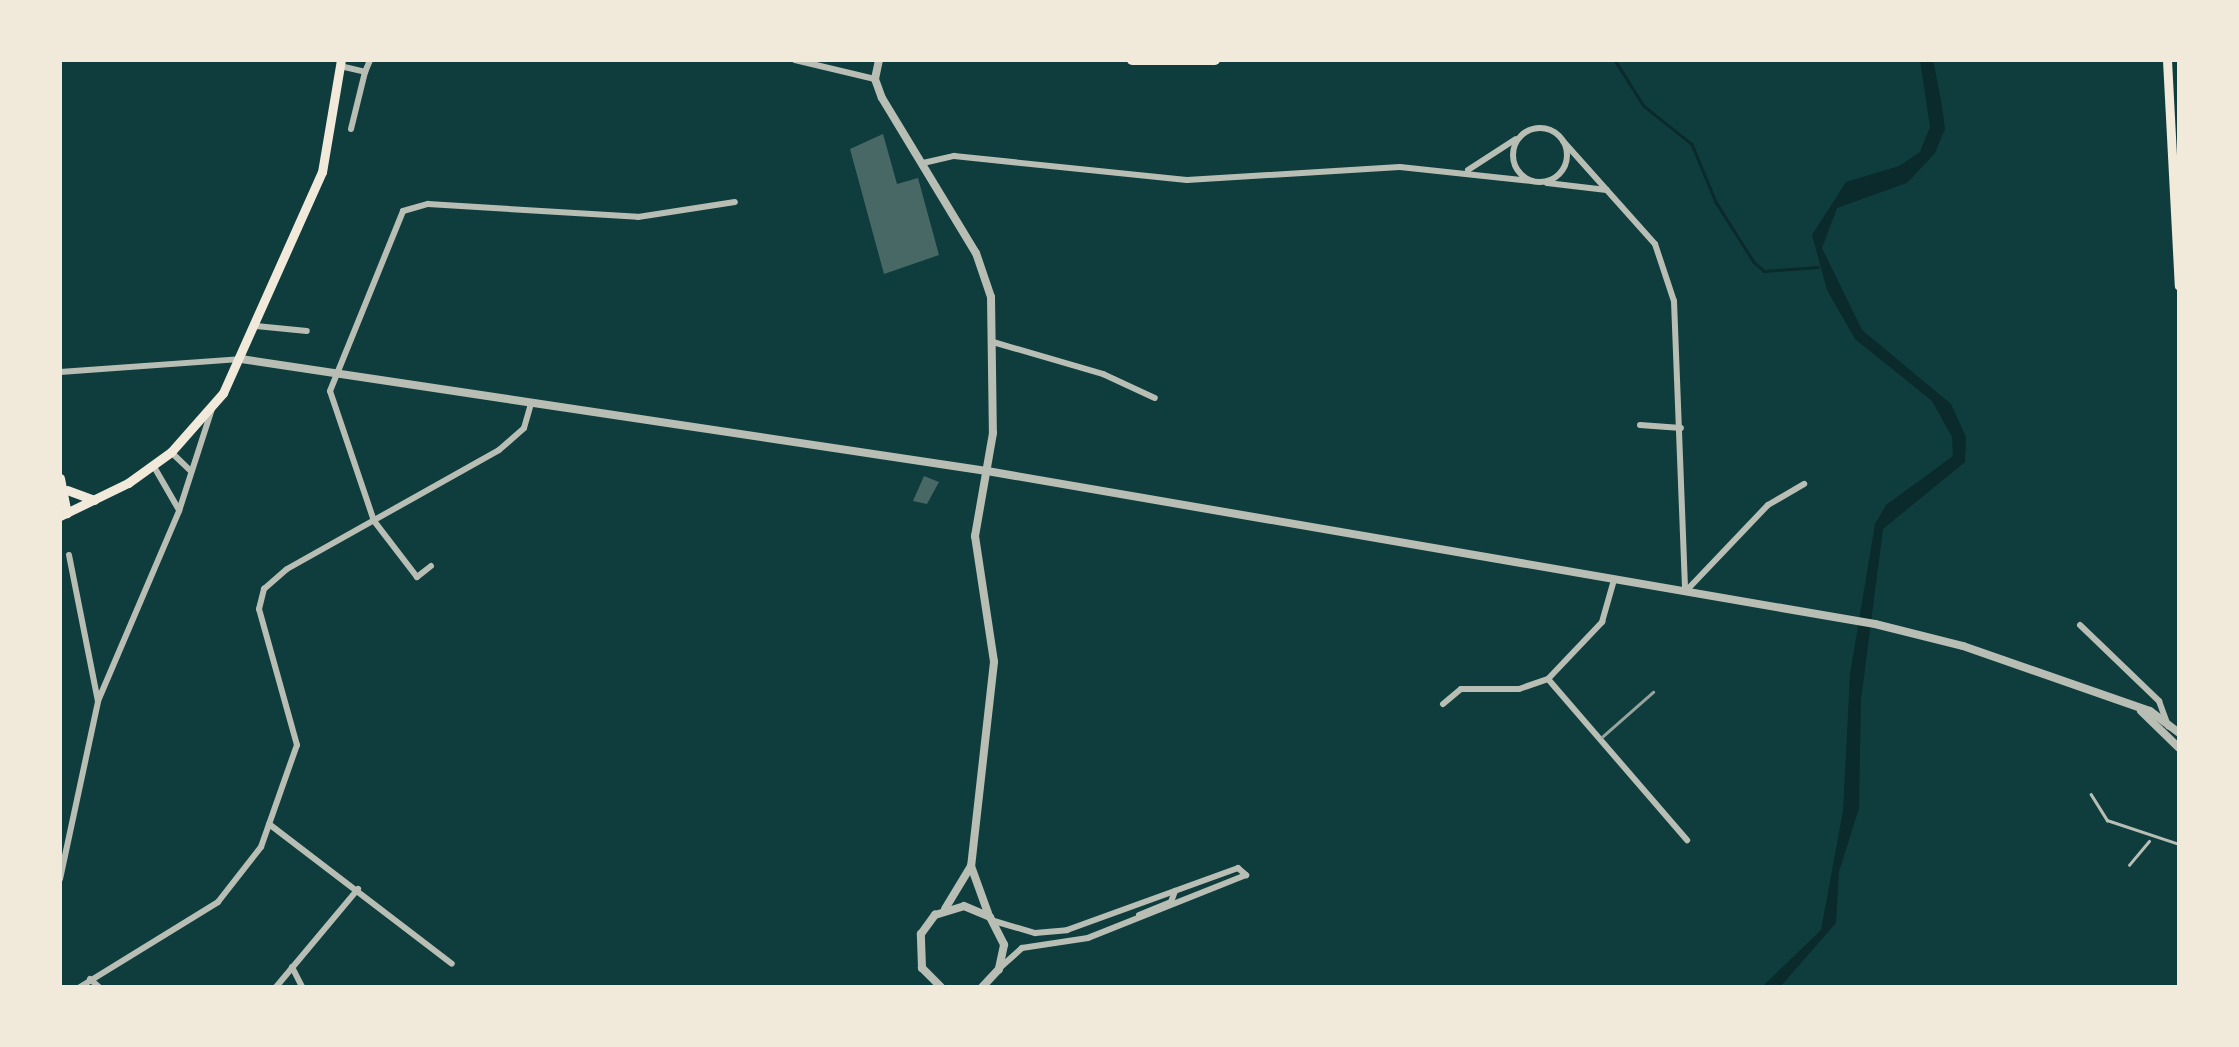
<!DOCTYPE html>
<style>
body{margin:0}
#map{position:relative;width:2239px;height:1047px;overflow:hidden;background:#0f3d3e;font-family:Arial,sans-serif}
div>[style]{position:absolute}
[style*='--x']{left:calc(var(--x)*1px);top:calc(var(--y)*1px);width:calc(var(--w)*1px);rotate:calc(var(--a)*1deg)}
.water>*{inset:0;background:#0a2a2b}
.stream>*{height:2.5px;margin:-1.25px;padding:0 1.25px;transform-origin:1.25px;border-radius:1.25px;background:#0a2a2b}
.building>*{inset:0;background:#486865}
.service>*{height:2.5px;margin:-1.25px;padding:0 1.25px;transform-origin:1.25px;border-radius:1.25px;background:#b8beb3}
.minor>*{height:6px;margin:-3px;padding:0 3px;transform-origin:3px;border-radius:3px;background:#b8beb3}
.minor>.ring{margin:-3px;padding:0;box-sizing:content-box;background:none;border:6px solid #b8beb3;border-radius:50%}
.tertiary>*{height:8px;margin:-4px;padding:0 4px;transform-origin:4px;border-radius:4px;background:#b8beb3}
.secondary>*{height:9px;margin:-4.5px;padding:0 4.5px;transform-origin:4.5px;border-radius:4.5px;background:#f1e9da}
.primary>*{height:9px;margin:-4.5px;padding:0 4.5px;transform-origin:4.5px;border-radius:4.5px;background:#f1e9da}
.motorway>*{height:10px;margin:-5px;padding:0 5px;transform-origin:5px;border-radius:5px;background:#f1e9da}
.rail>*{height:2.5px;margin:-1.25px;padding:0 1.25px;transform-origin:1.25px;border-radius:1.25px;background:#97a49c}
span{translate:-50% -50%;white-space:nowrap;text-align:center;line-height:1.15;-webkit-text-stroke:10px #f1e9da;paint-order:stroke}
.frame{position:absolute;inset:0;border:62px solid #f1e9da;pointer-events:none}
</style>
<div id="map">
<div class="water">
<div style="clip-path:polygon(1920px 60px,1933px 60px,1942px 106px,1945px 129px,1935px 153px,1907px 183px,1837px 208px,1822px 248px,1862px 330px,1951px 404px,1966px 437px,1965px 462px,1883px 529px,1861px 700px,1859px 808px,1839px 872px,1836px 923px,1780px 987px,1762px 987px,1821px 930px,1843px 811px,1850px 674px,1875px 524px,1886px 505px,1953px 456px,1952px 437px,1932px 401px,1855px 339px,1827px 290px,1812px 235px,1846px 182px,1899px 166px,1920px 152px,1930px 127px)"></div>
</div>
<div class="stream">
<div style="--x:1615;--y:60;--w:54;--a:57.8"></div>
<div style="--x:1644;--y:106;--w:61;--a:38.4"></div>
<div style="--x:1692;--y:144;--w:63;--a:67.5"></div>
<div style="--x:1716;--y:202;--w:71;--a:57.7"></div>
<div style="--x:1754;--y:262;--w:13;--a:42"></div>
<div style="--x:1764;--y:271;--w:54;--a:-4.2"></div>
</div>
<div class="building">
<div style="clip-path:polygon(883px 134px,897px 184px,918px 178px,939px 255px,884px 274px,850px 149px)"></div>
<div style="clip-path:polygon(924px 476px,939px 482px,927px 504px,913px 501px)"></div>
</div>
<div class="service">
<div style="--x:2091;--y:794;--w:31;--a:58"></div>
<div style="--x:2107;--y:820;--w:76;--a:18.4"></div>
<div style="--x:2129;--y:865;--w:31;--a:-50"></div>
</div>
<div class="minor">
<div style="--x:795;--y:60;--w:82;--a:13.4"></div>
<div style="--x:340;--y:66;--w:26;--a:13"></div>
<div style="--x:365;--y:72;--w:13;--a:-67"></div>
<div class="ring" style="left:1513px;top:128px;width:48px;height:48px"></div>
<div style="--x:351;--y:129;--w:59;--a:-76.2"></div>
<div style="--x:1563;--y:141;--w:138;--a:48.2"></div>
<div style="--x:1655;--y:244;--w:60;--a:71.6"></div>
<div style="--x:1674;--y:301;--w:291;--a:87.8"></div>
<div style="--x:923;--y:163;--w:32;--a:-13"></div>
<div style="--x:954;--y:156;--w:234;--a:5.9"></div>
<div style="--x:1187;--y:180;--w:213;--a:-3.5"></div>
<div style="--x:1400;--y:167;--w:133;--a:6.1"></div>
<div style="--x:1468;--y:170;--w:57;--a:-32.9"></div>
<div style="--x:1547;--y:183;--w:60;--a:6.7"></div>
<div style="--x:256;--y:326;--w:51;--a:5.6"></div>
<div style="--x:993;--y:342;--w:115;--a:16.2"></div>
<div style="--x:1103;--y:374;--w:57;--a:24.8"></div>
<div style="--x:60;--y:372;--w:180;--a:-4.1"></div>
<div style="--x:1640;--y:425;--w:41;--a:4.2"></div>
<div style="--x:171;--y:452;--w:28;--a:44"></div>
<div style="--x:153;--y:465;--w:52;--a:60"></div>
<div style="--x:69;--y:555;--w:149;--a:78.8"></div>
<div style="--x:431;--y:566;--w:18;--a:142"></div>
<div style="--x:417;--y:577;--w:71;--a:-127.5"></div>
<div style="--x:374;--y:521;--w:137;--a:-108.7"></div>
<div style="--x:330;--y:391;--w:194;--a:-67.9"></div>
<div style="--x:403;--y:211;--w:26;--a:-16"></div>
<div style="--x:428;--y:204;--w:210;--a:3.5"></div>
<div style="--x:638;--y:217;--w:98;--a:-8.8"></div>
<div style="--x:1686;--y:591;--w:119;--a:-46.4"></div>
<div style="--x:1768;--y:505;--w:42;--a:-30.3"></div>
<div style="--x:2080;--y:625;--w:110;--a:43.9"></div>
<div style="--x:2159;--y:701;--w:27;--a:70"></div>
<div style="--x:1548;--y:679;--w:213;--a:49.2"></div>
<div style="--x:1443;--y:704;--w:23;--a:-40"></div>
<div style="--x:1461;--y:689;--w:58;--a:0"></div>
<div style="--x:1519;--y:689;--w:31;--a:-19"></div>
<div style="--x:1548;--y:679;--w:79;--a:-46.5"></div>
<div style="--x:1602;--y:622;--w:44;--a:-74.1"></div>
<div style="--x:269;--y:824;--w:230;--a:37.4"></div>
<div style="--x:60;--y:879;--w:182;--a:-77.9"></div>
<div style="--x:98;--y:701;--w:207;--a:-66.9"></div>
<div style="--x:179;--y:511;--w:107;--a:-72.1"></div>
<div style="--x:1139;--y:915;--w:35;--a:-22"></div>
<div style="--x:1171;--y:902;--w:12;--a:-70"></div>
<div style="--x:994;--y:921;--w:43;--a:16.3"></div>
<div style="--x:1035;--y:933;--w:32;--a:-5"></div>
<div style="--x:1067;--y:930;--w:182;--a:-19.9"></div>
<div style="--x:1238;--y:868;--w:11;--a:41"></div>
<div style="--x:1246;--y:875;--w:170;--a:158.3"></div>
<div style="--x:1088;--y:938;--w:67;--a:171.4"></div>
<div style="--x:1022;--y:948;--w:30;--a:138"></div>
<div style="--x:292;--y:967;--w:22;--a:63"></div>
<div style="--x:90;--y:979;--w:12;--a:42"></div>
<div style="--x:80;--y:987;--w:162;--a:-31.6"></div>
<div style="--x:218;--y:902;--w:70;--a:-52"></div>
<div style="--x:261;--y:847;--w:108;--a:-70.6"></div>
<div style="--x:297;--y:745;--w:141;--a:-105.6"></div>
<div style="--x:259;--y:609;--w:21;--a:-76"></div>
<div style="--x:264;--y:589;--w:30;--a:-41"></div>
<div style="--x:287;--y:569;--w:243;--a:-29.3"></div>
<div style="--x:499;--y:450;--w:33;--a:-41"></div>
<div style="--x:524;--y:428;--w:25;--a:-74"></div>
<div style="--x:276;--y:987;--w:128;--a:-50.1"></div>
</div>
<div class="tertiary">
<div style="--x:879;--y:60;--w:19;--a:102"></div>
<div style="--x:875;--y:79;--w:20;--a:70"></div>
<div style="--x:882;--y:98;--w:181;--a:58.8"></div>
<div style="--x:976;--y:253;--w:46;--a:71.2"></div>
<div style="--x:991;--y:297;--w:136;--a:89.2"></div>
<div style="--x:993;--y:433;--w:105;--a:99.9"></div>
<div style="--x:975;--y:536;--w:127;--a:81.4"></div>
<div style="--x:994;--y:662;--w:205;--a:96.4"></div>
<div style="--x:971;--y:866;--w:50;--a:121.2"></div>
<div style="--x:241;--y:359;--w:754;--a:8.54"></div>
<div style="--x:987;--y:471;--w:901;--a:9.78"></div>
<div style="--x:1875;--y:624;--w:91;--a:14"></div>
<div style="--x:1963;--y:646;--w:198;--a:19.2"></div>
<div style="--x:2150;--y:711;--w:36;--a:37"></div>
<div style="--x:2141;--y:711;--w:53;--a:44.2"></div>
<div style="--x:971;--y:866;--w:50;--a:70.1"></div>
<div style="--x:941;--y:987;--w:27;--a:-135"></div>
<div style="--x:922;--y:968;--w:34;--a:-92"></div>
<div style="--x:921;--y:934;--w:24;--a:-54"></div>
<div style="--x:935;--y:915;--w:30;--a:-17"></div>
<div style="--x:964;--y:906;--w:28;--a:23"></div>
<div style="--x:990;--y:917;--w:31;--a:63"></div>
<div style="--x:1004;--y:945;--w:25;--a:102"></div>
<div style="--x:999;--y:969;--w:25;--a:133"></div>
</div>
<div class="secondary">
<div style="--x:2167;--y:60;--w:226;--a:87"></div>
</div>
<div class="primary">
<div style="--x:60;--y:478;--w:36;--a:79"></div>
<div style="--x:67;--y:490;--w:29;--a:20"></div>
<div style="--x:60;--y:516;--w:76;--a:-25.9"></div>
<div style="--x:128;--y:483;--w:53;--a:-35.8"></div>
<div style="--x:171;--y:452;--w:79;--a:-48.6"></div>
<div style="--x:223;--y:393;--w:242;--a:-65.9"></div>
<div style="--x:322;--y:172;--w:114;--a:-80.4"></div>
</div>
<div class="motorway">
<div style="--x:1132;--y:60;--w:83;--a:0"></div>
</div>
<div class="rail">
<div style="--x:1602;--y:737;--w:68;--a:-41.4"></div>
</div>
<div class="frame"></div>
</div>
